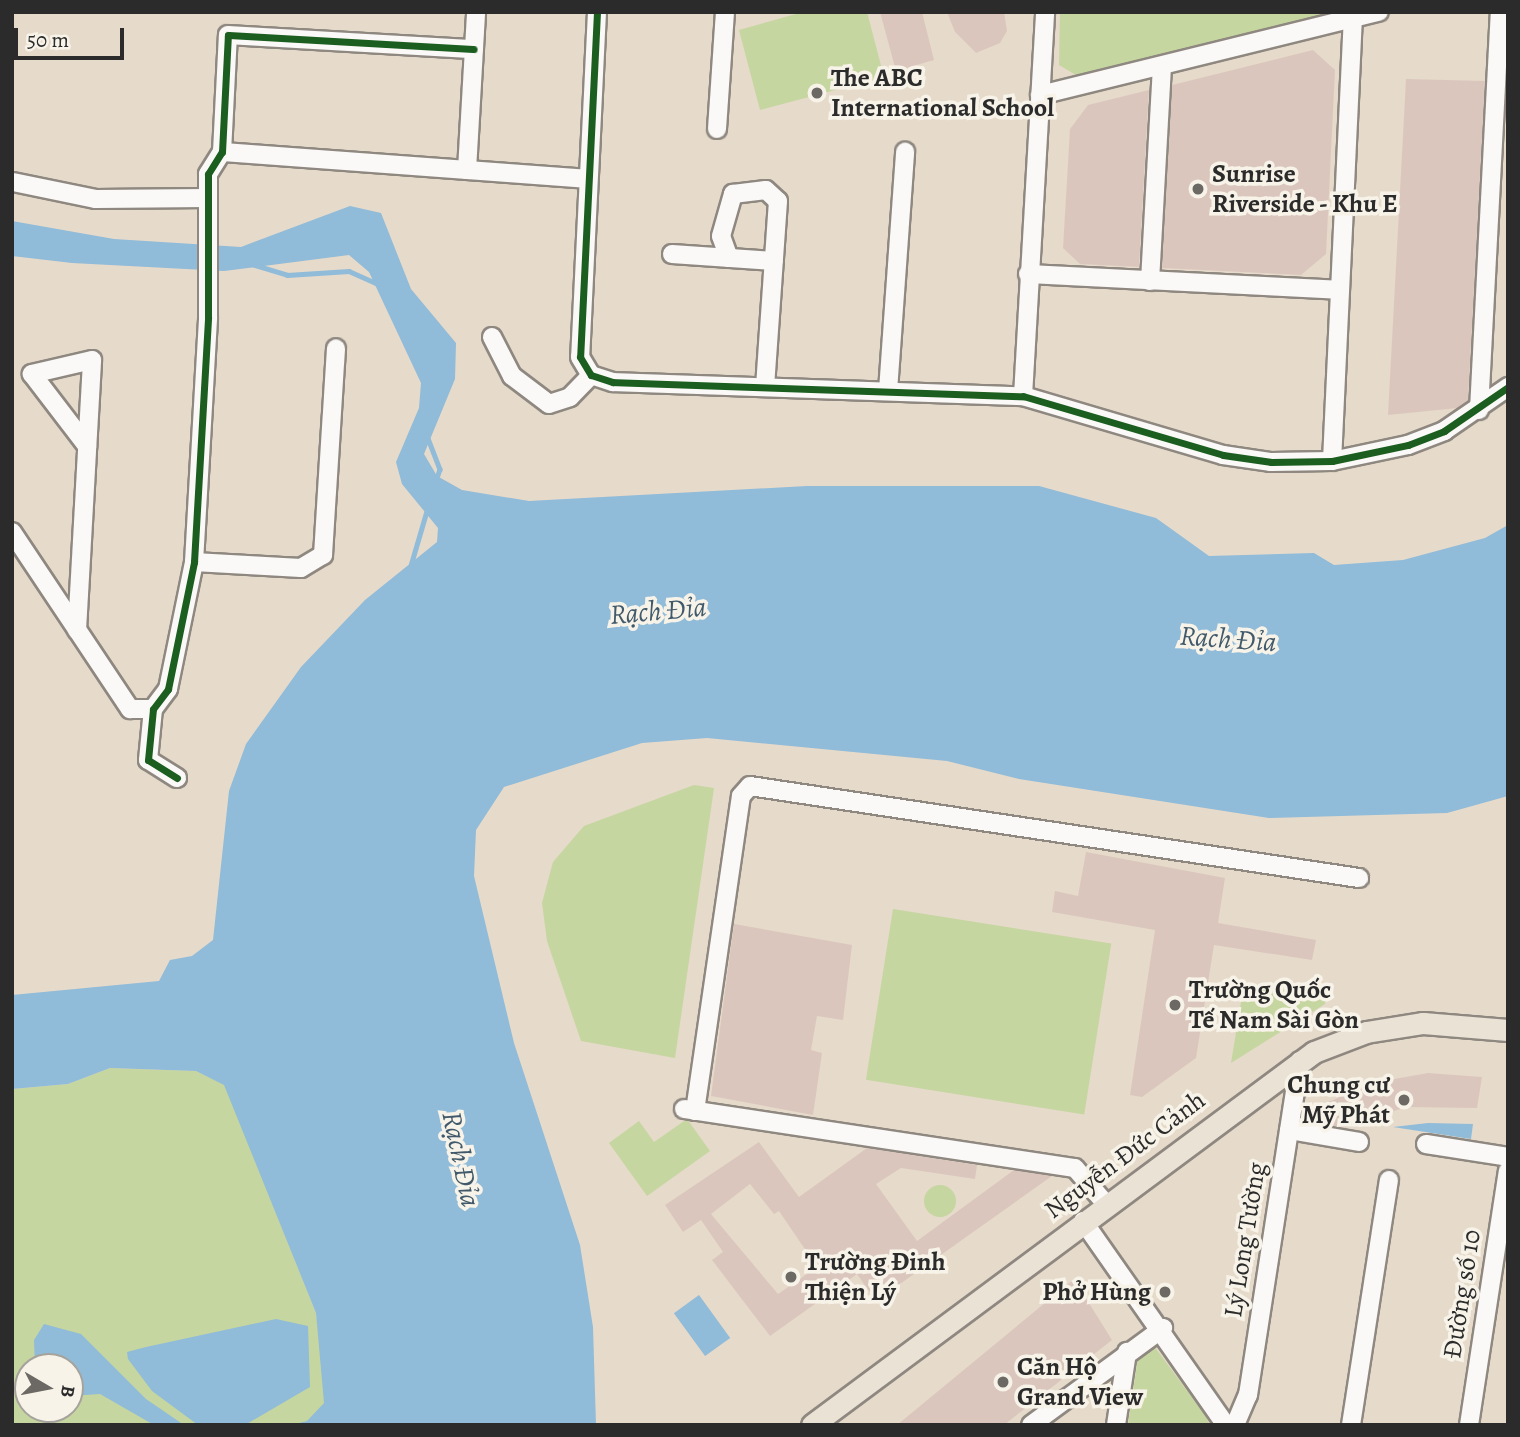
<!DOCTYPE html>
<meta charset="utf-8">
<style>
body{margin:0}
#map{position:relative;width:1520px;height:1437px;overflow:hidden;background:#e6daca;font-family:Alegreya,serif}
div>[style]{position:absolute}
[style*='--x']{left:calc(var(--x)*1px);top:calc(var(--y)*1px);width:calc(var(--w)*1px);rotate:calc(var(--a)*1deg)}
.green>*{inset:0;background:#c6d6a0;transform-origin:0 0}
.round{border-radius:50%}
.water>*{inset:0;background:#90bbd9;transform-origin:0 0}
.stream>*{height:4.5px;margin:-2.25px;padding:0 2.25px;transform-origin:2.25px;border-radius:2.25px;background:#90bbd9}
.building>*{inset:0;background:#dbc6be}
.roads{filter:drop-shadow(2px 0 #8e8880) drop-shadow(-2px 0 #8e8880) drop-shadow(0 2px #8e8880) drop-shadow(0 -2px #8e8880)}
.minor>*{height:18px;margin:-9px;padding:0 9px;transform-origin:9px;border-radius:9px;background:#fbf9f7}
.major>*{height:21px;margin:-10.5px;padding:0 10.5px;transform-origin:10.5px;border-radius:10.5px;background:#ebe2d6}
.cycleway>*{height:7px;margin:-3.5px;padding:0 3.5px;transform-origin:3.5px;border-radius:3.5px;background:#1b5e20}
.dots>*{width:19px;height:19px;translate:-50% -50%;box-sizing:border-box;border:4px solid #f7f3e8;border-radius:50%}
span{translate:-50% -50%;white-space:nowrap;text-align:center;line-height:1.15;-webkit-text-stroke:7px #f7f3e8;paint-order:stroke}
.poi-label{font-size:26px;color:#2b2b2b;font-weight:700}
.left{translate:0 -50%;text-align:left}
.right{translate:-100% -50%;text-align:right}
.street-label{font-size:26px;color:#2b2b2b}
.water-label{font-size:28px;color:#41596a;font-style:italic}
.frame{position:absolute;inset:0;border:14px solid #2b2b2b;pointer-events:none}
.north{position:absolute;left:14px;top:1353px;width:70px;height:70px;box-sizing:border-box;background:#f7f3e8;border:2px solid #a5a39c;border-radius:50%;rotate:100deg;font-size:19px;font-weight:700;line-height:28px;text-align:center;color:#2b2b2b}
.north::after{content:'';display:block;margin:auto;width:24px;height:32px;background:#6c6863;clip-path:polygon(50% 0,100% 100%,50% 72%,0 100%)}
.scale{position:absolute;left:14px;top:28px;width:110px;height:32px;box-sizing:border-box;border:4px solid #2b2b2b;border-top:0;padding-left:9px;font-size:21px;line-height:24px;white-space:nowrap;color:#2b2b2b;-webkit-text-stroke:5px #f7f3e8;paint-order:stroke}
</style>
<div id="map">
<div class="green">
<div style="clip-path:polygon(803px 12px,867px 12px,884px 77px,760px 110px,739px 30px)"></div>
<div style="clip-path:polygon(1060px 12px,1335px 12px,1081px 78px,1059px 65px)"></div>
<div style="clip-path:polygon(694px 785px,714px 788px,675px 1058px,581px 1041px,547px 941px,542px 903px,553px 862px,584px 826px)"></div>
<div style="left:893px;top:909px;width:221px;height:173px;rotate:9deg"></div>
<div style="clip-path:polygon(1244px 984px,1326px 996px,1325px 1004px,1231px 1063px)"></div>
<div style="clip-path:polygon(evenodd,110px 1068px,196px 1071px,225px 1085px,316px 1313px,330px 1425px,12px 1425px,12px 1089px,68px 1084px,110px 1068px,28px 1367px,70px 1367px,70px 1409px,28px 1409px,28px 1367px)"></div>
<div style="clip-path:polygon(687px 1119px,710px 1151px,647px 1196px,609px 1143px,639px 1121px,654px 1142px)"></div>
<div class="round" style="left:924px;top:1185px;width:32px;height:32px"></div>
<div style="clip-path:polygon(1154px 1346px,1205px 1415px,1210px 1425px,1128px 1425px,1138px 1357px)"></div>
</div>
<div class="water">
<div style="clip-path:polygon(350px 206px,381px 213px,411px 289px,456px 343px,455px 379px,424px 454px,437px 476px,462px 490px,529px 501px,807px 486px,1039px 486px,1156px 518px,1209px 556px,1314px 553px,1334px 565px,1403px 560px,1485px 538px,1508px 525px,1508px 796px,1447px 813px,1269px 818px,1019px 779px,947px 761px,707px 738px,642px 743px,504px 787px,476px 830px,474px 876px,514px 1043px,580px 1245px,593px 1327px,596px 1425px,291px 1425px,307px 1421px,324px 1403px,316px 1313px,224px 1085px,196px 1071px,110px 1068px,68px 1084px,12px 1089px,12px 995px,159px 981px,170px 960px,192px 956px,213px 940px,229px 791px,246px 744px,301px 667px,365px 600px,437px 542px,438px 528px,402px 484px,396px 462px,419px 408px,421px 383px,369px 272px,349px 255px,224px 271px,72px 263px,12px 256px,12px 221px,114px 239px,241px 247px)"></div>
<div style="clip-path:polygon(1428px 1123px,1473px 1124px,1471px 1139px,1393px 1127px)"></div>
<div style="left:699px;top:1295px;width:53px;height:31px;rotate:54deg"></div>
<div style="clip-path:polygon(276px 1319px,308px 1326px,310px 1387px,245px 1425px,198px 1425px,152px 1391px,128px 1359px,127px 1352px,146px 1347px)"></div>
<div style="clip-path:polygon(44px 1324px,81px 1334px,146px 1399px,184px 1425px,154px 1425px,100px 1394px,70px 1396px,70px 1367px,35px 1367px,34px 1340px)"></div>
</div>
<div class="stream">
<div style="--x:252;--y:264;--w:37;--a:17"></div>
<div style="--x:287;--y:275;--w:62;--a:-3.7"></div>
<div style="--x:349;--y:271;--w:32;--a:24"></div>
<div style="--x:426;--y:433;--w:39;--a:69"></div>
<div style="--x:440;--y:469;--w:13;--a:108"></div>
<div style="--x:409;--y:571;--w:68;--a:-73.7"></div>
</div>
<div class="building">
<div style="clip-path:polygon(880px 12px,922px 12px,934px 60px,896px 71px)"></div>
<div style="clip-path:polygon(947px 12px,1004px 12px,1007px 31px,1000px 43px,976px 53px,955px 32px)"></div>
<div style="clip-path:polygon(1313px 50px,1335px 70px,1326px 254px,1301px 275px,1162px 268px,1172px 85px)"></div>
<div style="clip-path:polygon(1406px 79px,1485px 81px,1468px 401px,1458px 408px,1388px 415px)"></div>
<div style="clip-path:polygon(1149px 90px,1139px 267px,1080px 264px,1063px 248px,1070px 129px,1088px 105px)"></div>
<div style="clip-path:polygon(1086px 852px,1225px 878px,1218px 923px,1316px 940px,1312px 960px,1214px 945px,1196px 1058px,1142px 1097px,1130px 1095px,1155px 930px,1052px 912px,1055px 891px,1078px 896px)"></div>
<div style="clip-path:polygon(734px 924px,852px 945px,843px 1020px,817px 1016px,811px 1050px,822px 1053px,813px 1115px,711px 1096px)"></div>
<div style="clip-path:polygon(1428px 1073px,1482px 1077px,1477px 1108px,1406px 1107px,1344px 1128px,1326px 1125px,1317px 1107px,1372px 1083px)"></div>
<div style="clip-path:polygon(evenodd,759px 1142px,799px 1197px,867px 1148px,977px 1165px,975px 1179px,901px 1168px,876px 1184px,917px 1241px,1014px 1170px,1052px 1176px,876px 1301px,857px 1274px,770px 1336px,712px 1260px,723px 1252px,701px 1220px,683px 1232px,665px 1205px,759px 1142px,750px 1184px,774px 1214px,779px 1211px,817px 1267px,778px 1294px,711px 1214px,750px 1184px)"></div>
<div style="clip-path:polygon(1074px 1279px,1112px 1340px,1004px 1425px,897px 1425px)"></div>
</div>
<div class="roads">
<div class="minor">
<div style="--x:597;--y:12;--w:345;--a:92.8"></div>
<div style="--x:580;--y:357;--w:21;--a:59"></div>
<div style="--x:591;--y:375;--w:23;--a:18"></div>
<div style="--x:613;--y:382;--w:410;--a:2"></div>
<div style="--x:1023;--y:396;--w:209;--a:16.4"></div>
<div style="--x:1223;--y:455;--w:49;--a:8.3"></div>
<div style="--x:1271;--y:462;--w:61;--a:-0.9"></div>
<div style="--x:1332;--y:461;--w:78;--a:-11.9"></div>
<div style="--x:1408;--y:445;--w:39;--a:-21"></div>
<div style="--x:1444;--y:431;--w:78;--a:-34.5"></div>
<div style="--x:1040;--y:95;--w:349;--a:-13.8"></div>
<div style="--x:717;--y:129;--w:117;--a:-86.1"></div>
<div style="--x:222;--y:152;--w:366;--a:4.2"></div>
<div style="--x:467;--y:170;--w:158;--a:-86.7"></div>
<div style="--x:13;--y:182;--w:85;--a:11.6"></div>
<div style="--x:96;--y:199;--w:112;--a:-0.5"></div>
<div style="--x:672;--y:254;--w:102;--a:3.9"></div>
<div style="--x:729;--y:258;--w:23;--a:-110"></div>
<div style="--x:721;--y:236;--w:44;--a:-74.1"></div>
<div style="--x:733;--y:194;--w:33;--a:-7"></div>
<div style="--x:766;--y:190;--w:16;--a:43"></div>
<div style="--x:778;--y:201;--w:186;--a:94"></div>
<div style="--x:1028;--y:274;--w:311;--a:2.9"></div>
<div style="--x:1150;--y:281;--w:214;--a:-86.8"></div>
<div style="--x:492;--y:337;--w:44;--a:62.9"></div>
<div style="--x:512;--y:376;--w:46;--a:37.1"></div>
<div style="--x:549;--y:404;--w:22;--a:-18"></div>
<div style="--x:570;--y:397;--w:30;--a:-46"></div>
<div style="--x:888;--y:391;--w:240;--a:-85.9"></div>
<div style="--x:1023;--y:396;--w:385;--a:-86.7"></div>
<div style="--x:1479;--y:410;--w:399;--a:-87"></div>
<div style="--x:1332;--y:461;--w:442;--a:-87.3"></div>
<div style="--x:12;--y:532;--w:213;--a:56.3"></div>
<div style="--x:130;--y:709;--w:23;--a:0"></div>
<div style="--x:194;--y:562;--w:107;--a:3.2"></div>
<div style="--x:301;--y:568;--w:26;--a:-31"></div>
<div style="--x:323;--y:555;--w:207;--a:-86.4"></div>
<div style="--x:77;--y:630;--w:270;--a:-86.8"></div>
<div style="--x:92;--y:360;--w:62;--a:166.9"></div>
<div style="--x:32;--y:374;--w:91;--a:52.6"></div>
<div style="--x:177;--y:778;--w:34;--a:-148"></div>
<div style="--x:148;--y:760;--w:51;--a:-84.4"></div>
<div style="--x:153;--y:709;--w:25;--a:-53"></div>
<div style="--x:168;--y:689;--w:130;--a:-78.4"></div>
<div style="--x:194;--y:562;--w:245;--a:-86.7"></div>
<div style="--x:208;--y:317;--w:143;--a:-90"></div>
<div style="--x:208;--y:174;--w:26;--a:-58"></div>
<div style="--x:222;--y:152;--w:117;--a:-87.1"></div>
<div style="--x:228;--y:35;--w:246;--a:3.3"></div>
<div style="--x:684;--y:1109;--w:395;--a:8.6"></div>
<div style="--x:1075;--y:1168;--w:48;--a:49.3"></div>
<div style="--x:695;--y:1111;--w:318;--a:-81.7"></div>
<div style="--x:741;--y:796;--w:13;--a:-48"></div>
<div style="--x:750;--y:786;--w:616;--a:8.59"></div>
<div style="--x:1289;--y:1130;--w:71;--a:9.7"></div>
<div style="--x:1426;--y:1144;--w:83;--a:9"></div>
<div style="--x:1083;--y:1221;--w:249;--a:55"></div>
<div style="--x:1031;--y:1425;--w:164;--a:-36.3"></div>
<div style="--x:1116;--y:1425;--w:74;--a:-81.4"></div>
<div style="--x:1235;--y:1425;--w:33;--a:-67"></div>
<div style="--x:1248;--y:1395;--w:338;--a:-81.2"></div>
<div style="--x:1351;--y:1425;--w:248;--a:-81.2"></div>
<div style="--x:1469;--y:1425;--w:257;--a:-81.3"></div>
</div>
<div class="major">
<div style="--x:812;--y:1425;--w:625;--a:-36.61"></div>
<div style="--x:1314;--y:1052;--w:56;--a:-21"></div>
<div style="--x:1366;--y:1032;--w:58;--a:-9"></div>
<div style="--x:1423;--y:1023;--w:85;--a:4.7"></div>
</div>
</div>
<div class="cycleway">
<div style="--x:597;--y:12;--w:345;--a:92.8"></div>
<div style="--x:580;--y:357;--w:21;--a:59"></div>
<div style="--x:591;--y:375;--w:23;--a:18"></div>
<div style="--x:613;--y:382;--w:410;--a:2"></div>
<div style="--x:1023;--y:396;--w:209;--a:16.4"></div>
<div style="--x:1223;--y:455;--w:49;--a:8.3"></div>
<div style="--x:1271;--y:462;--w:61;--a:-0.9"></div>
<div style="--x:1332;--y:461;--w:78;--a:-11.9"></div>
<div style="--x:1408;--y:445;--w:39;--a:-21"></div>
<div style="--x:1444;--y:431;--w:78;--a:-34.5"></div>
<div style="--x:177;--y:778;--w:34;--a:-148"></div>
<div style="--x:148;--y:760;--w:51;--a:-84.4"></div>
<div style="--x:153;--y:709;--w:25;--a:-53"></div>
<div style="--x:168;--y:689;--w:130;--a:-78.4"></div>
<div style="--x:194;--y:562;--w:245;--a:-86.7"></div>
<div style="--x:208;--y:317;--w:143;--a:-90"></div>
<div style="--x:208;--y:174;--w:26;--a:-58"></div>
<div style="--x:222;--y:152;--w:117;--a:-87.1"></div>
<div style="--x:228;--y:35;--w:246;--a:3.3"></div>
</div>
<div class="dots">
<div style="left:817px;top:93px;background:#6c6863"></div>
<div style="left:1198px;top:189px;background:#6c6863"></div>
<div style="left:1175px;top:1005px;background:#6c6863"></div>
<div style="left:1404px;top:1100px;background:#6c6863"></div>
<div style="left:791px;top:1277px;background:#6c6863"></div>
<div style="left:1165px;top:1292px;background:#6c6863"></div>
<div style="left:1003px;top:1382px;background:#6c6863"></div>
</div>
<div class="poi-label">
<span class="left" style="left:831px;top:93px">The ABC<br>International School</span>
<span class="left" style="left:1212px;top:189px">Sunrise<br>Riverside - Khu E</span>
<span class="left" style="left:1189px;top:1005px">Trường Quốc<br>Tế Nam Sài Gòn</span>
<span class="right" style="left:1390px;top:1100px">Chung cư<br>Mỹ Phát</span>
<span class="left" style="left:805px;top:1277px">Trường Đinh<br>Thiện Lý</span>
<span class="right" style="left:1151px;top:1292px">Phở Hùng</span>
<span class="left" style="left:1017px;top:1382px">Căn Hộ<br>Grand View</span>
</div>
<div class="street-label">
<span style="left:1125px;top:1155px;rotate:-37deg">Nguyễn Đức Cảnh</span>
<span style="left:1245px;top:1240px;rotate:-81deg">Lý Long Tường</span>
<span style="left:1462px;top:1294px;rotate:-81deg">Đường số 10</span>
</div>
<div class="water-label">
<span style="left:658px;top:611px;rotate:-5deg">Rạch Đỉa</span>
<span style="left:1228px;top:639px;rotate:4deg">Rạch Đỉa</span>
<span style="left:461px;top:1159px;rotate:78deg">Rạch Đỉa</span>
</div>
<div class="frame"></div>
<div class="north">B</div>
<div class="scale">50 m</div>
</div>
